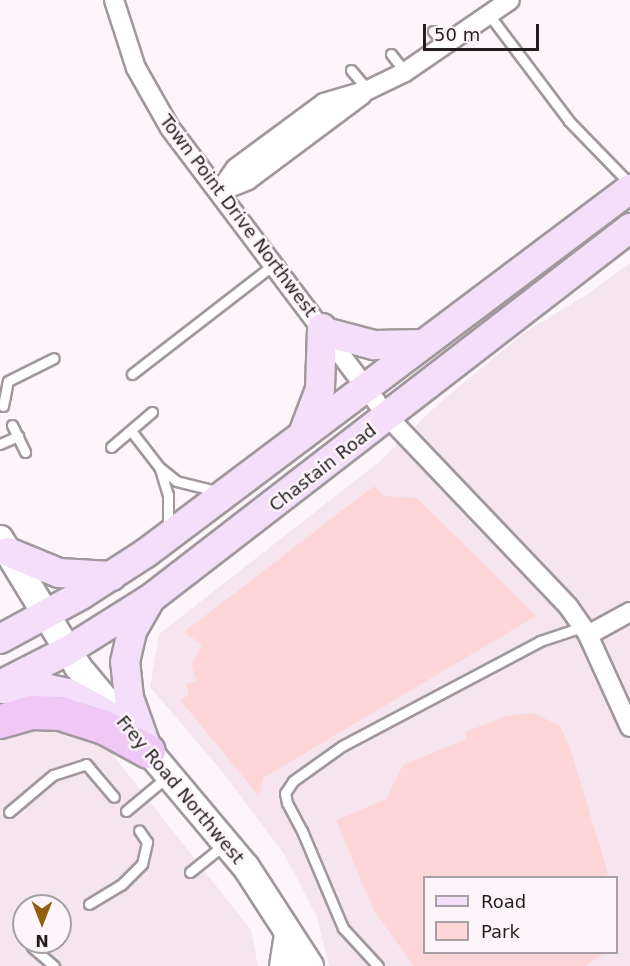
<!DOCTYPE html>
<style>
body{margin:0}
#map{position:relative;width:630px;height:966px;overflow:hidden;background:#fef5fa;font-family:"DejaVu Sans",sans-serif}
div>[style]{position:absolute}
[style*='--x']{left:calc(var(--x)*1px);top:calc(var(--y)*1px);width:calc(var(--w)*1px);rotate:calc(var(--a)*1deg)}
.built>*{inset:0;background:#f6e5ef}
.green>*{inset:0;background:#fed6d7}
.roads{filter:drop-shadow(2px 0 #a0989d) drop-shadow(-2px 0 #a0989d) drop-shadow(0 2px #a0989d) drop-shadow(0 -2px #a0989d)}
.lane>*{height:9px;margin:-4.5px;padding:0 4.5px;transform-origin:4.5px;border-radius:4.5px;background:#fff}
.street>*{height:18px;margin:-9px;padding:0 9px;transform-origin:9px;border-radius:9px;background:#fff}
.secondary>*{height:26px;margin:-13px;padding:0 13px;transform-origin:13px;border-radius:13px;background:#fff}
.primary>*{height:28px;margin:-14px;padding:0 14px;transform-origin:14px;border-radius:14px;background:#f5defa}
.highway>*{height:33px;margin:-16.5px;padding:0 16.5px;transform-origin:16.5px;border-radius:16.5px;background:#efc8f6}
span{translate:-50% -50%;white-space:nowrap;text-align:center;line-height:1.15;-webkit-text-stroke:5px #fef5fa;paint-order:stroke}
.street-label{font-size:18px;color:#221e20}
.legend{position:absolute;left:423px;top:876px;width:195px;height:78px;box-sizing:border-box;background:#fef5fa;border:2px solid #a69fa3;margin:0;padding:8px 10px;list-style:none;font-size:18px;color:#221e20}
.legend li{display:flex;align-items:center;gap:12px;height:30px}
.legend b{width:30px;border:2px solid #a69fa3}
.north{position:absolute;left:12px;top:894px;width:60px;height:60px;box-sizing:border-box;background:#fef5fa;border:2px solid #a69fa3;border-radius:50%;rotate:180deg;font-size:16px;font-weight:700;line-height:24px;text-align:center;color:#221e20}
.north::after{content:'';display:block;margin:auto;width:21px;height:27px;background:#925f10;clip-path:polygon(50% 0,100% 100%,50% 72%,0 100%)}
.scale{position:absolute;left:423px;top:24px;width:116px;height:27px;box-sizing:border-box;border:3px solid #221e20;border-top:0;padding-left:8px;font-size:18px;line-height:21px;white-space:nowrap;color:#221e20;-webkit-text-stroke:4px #fef5fa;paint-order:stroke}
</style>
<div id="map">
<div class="built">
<div style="clip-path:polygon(evenodd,630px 263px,630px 966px,329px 966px,317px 917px,284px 854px,221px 770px,150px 687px,159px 634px,379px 462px,438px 404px,525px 332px,588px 294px,630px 263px,424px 878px,616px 878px,616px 952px,424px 952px,424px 878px)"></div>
<div style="clip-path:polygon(evenodd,37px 723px,73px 724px,109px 750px,251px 930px,258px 966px,0 966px,0 736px,37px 723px,24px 906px,60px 906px,60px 942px,24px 942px,24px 906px)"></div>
</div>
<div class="green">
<div style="clip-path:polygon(374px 486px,383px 496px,417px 498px,536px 616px,263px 778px,259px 796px,180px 700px,189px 695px,186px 684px,197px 681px,191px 665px,202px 645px,184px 632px)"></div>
<div style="clip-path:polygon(534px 713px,560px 726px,570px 748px,608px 873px,605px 878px,424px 878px,424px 952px,605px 953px,585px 966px,414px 966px,374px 911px,336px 820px,386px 799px,403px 765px,467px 739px,465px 732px,507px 716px)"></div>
</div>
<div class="roads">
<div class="lane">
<div style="--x:490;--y:16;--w:131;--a:53"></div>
<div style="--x:569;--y:121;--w:88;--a:45.9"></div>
<div style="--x:433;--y:31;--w:19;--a:51"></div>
<div style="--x:391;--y:54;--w:23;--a:52"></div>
<div style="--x:351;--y:70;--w:26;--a:50"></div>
<div style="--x:132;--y:374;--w:178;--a:-37.7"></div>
<div style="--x:3;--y:406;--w:25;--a:-79"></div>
<div style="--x:8;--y:381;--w:51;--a:-26.6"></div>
<div style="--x:12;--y:425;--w:30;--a:64"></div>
<div style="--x:132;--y:432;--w:44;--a:52.4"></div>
<div style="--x:159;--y:467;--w:22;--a:39"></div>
<div style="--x:176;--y:481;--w:41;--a:14"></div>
<div style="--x:0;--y:444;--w:20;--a:-24"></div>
<div style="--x:111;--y:447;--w:54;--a:-40.5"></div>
<div style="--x:160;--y:469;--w:27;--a:73"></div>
<div style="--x:168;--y:495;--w:34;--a:90"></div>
<div style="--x:126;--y:811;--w:55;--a:-39.8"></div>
<div style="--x:9;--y:812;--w:57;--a:-40.1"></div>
<div style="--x:53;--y:775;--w:35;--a:-18"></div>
<div style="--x:86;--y:764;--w:43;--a:49.7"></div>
<div style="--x:190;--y:872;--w:45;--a:-38.7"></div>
<div style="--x:89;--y:904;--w:37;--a:-31"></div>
<div style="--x:121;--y:885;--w:30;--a:-45"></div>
<div style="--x:142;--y:864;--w:23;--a:-77"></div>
<div style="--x:147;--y:842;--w:14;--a:-124"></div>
<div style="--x:32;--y:947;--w:29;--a:41"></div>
<div style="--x:378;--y:966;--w:52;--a:-132.6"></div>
<div style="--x:343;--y:928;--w:105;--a:-112.9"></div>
<div style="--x:302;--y:831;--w:32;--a:-118"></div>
<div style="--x:287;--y:803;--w:10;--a:-101"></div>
<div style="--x:285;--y:793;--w:14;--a:-56"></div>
<div style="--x:293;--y:781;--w:60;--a:-35.5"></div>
<div style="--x:342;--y:746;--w:224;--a:-27.9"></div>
<div style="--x:540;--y:641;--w:44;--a:-18.4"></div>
</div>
<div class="street">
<div style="--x:114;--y:0;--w:71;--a:72.1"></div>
<div style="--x:136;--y:68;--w:69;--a:60.5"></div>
<div style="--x:170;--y:128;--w:362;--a:53"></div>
<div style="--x:388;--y:417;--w:261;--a:46.4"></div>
<div style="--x:568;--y:606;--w:35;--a:55"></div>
<div style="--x:588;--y:635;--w:101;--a:65.5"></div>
<div style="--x:219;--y:192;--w:29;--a:-55"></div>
<div style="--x:236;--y:168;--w:109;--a:-36.5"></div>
<div style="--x:324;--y:103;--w:46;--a:-16.5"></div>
<div style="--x:368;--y:90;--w:41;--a:-25.9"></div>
<div style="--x:405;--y:72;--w:127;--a:-34.4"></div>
<div style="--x:219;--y:192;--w:31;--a:-22"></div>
<div style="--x:248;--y:180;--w:142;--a:-36.7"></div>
<div style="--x:588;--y:635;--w:48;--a:-28.7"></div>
</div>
<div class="secondary">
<div style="--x:0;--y:539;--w:150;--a:58.6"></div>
<div style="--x:78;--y:667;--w:261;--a:50"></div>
<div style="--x:246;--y:867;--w:118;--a:57.1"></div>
<div style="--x:283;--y:966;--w:33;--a:-81"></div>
</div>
<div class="primary">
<div style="--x:325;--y:332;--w:51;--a:14.9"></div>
<div style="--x:374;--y:345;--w:49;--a:-1.2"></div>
<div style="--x:303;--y:434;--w:48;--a:-69.3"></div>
<div style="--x:320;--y:389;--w:61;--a:-88.1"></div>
<div style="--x:8;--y:552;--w:55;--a:22.4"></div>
<div style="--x:59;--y:573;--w:53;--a:3.2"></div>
<div style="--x:0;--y:639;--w:92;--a:-28.5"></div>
<div style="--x:81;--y:595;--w:77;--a:-32.9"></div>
<div style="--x:146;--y:553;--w:606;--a:-36.95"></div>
<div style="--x:0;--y:685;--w:75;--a:-26.9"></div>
<div style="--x:67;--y:651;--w:98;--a:-32.1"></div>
<div style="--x:150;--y:599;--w:607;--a:-37.7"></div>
<div style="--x:2;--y:689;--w:47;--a:0"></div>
<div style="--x:49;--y:689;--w:19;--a:12"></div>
<div style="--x:68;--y:693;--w:63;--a:28.6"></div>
<div style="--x:148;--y:751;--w:56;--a:-109.7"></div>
<div style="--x:129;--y:698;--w:36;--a:-96"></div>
<div style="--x:125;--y:662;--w:32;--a:-77"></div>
<div style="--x:132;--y:631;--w:32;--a:-60"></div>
</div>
<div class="highway">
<div style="--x:0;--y:721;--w:33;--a:-16"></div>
<div style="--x:32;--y:712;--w:28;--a:2"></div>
<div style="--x:60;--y:713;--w:46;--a:17.7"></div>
<div style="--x:104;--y:727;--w:50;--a:28.6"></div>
</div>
</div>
<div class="street-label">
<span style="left:238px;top:216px;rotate:53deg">Town Point Drive Northwest</span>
<span style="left:323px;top:468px;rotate:-38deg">Chastain Road</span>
<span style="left:180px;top:790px;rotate:50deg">Frey Road Northwest</span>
</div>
<ul class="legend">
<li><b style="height:8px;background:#f5defa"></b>Road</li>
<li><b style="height:16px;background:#fed6d7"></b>Park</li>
</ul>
<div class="north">N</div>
<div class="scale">50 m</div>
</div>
